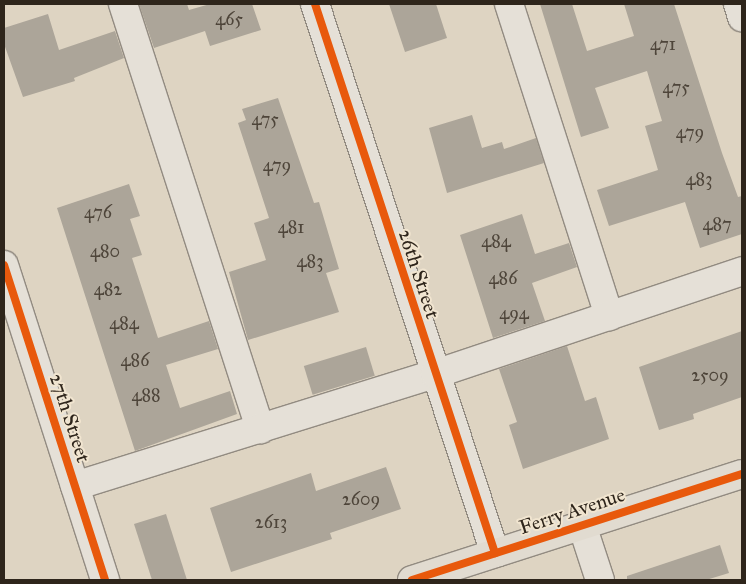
<!DOCTYPE html>
<style>
body{margin:0}
#map{position:relative;width:746px;height:584px;overflow:hidden;background:#ded4c2;font-family:"IM FELL Great Primer",serif}
div>[style]{position:absolute}
[style*='--x']{left:calc(var(--x)*1px);top:calc(var(--y)*1px);width:calc(var(--w)*1px);rotate:calc(var(--a)*1deg)}
.building>*{inset:0;background:#aca599;transform-origin:0 0}
.roads{filter:drop-shadow(1px 0 #928b81) drop-shadow(-1px 0 #928b81) drop-shadow(0 1px #928b81) drop-shadow(0 -1px #928b81)}
.minor>*{height:28px;margin:-14px;padding:0 14px;transform-origin:14px;border-radius:14px;background:#e5e0d7}
.major>*{height:28px;margin:-14px;padding:0 14px;transform-origin:14px;border-radius:14px;background:#e1dbd0}
.cycleway>*{height:8px;margin:-4px;padding:0 4px;transform-origin:4px;border-radius:4px;background:#e8590c}
span{translate:-50% -50%;white-space:nowrap;text-align:center;line-height:1.15;-webkit-text-stroke:4px #f1e5d0;paint-order:stroke}
.number-label{font-size:18px;color:#4e453a}
.number-label span{-webkit-text-stroke-width:0}
.street-label{font-size:20px;color:#2e251b}
.frame{position:absolute;inset:0;border:5px solid #2e251b;pointer-events:none}
</style>
<div id="map">
<div class="building">
<div style="clip-path:polygon(139px 4px,187px 4px,189px 10px,210px 4px,252px 4px,261px 30px,210px 46px,205px 31px,154px 48px)"></div>
<div style="clip-path:polygon(389px 4px,436px 4px,447px 38px,405px 52px)"></div>
<div style="clip-path:polygon(540px 4px,572px 4px,587px 51px,634px 36px,624px 4px,674px 4px,722px 153px,738px 197px,742px 196px,742px 234px,700px 248px,685px 202px,609px 226px,597px 190px,658px 170px,645px 126px,662px 121px,647px 71px,595px 88px,609px 128px,581px 137px)"></div>
<div style="clip-path:polygon(48px 14px,59px 50px,115px 31px,124px 58px,74px 78px,75px 81px,23px 97px,4px 44px,4px 28px)"></div>
<div style="clip-path:polygon(278px 98px,314px 203px,319px 202px,339px 269px,326px 273px,339px 312px,248px 340px,229px 272px,266px 260px,254px 223px,269px 218px,238px 123px,246px 120px,242px 109px)"></div>
<div style="clip-path:polygon(472px 115px,482px 148px,502px 142px,504px 149px,536px 138px,544px 163px,447px 193px,429px 128px)"></div>
<div style="clip-path:polygon(129px 184px,140px 216px,130px 219px,142px 255px,132px 258px,158px 338px,209px 321px,218px 349px,166px 365px,180px 408px,230px 391px,237px 414px,135px 451px,57px 208px)"></div>
<div style="clip-path:polygon(522px 214px,535px 254px,569px 243px,577px 267px,532px 283px,545px 321px,493px 338px,460px 235px)"></div>
<div style="clip-path:polygon(742px 331px,742px 397px,693px 414px,694px 419px,659px 430px,639px 367px)"></div>
<div style="clip-path:polygon(567px 346px,585px 401px,596px 397px,609px 439px,523px 469px,509px 425px,517px 422px,499px 369px)"></div>
<div style="left:366px;top:347px;width:30px;height:65px;rotate:73deg"></div>
<div style="clip-path:polygon(386px 467px,401px 509px,330px 533px,332px 539px,231px 572px,210px 508px,311px 473px,316px 491px)"></div>
<div style="clip-path:polygon(166px 514px,187px 580px,152px 580px,134px 524px)"></div>
<div style="clip-path:polygon(720px 545px,729px 573px,706px 580px,627px 580px,627px 576px)"></div>
</div>
<div class="roads">
<div class="minor">
<div style="--x:123;--y:4;--w:447;--a:72.1"></div>
<div style="--x:315;--y:4;--w:578;--a:71.85"></div>
<div style="--x:509;--y:4;--w:328;--a:72.2"></div>
<div style="--x:738;--y:4;--w:14;--a:73"></div>
<div style="--x:4;--y:265;--w:331;--a:72.2"></div>
<div style="--x:75;--y:486;--w:377;--a:-17.3"></div>
<div style="--x:435;--y:374;--w:324;--a:-18.5"></div>
<div style="--x:582;--y:525;--w:58;--a:71.9"></div>
</div>
<div class="major">
<div style="--x:412;--y:580;--w:347;--a:-17.8"></div>
</div>
</div>
<div class="cycleway">
<div style="--x:315;--y:4;--w:578;--a:71.85"></div>
<div style="--x:4;--y:265;--w:331;--a:72.2"></div>
<div style="--x:412;--y:580;--w:347;--a:-17.8"></div>
</div>
<div class="number-label">
<span style="left:229px;top:19px">465</span>
<span style="left:663px;top:44px">471</span>
<span style="left:676px;top:87px">475</span>
<span style="left:265px;top:119px">475</span>
<span style="left:690px;top:132px">479</span>
<span style="left:277px;top:165px">479</span>
<span style="left:699px;top:179px">483</span>
<span style="left:98px;top:212px">476</span>
<span style="left:717px;top:224px">487</span>
<span style="left:291px;top:227px">481</span>
<span style="left:496px;top:241px">484</span>
<span style="left:105px;top:251px">480</span>
<span style="left:310px;top:261px">483</span>
<span style="left:503px;top:278px">486</span>
<span style="left:108px;top:289px">482</span>
<span style="left:514px;top:313px">494</span>
<span style="left:124px;top:323px">484</span>
<span style="left:135px;top:360px">486</span>
<span style="left:710px;top:375px">2509</span>
<span style="left:146px;top:395px">488</span>
<span style="left:361px;top:499px">2609</span>
<span style="left:271px;top:522px">2613</span>
</div>
<div class="street-label">
<span style="left:419px;top:274px;rotate:72deg">26th Street</span>
<span style="left:70px;top:418px;rotate:72deg">27th Street</span>
<span style="left:572px;top:511px;rotate:-18deg">Ferry Avenue</span>
</div>
<div class="frame"></div>
</div>
